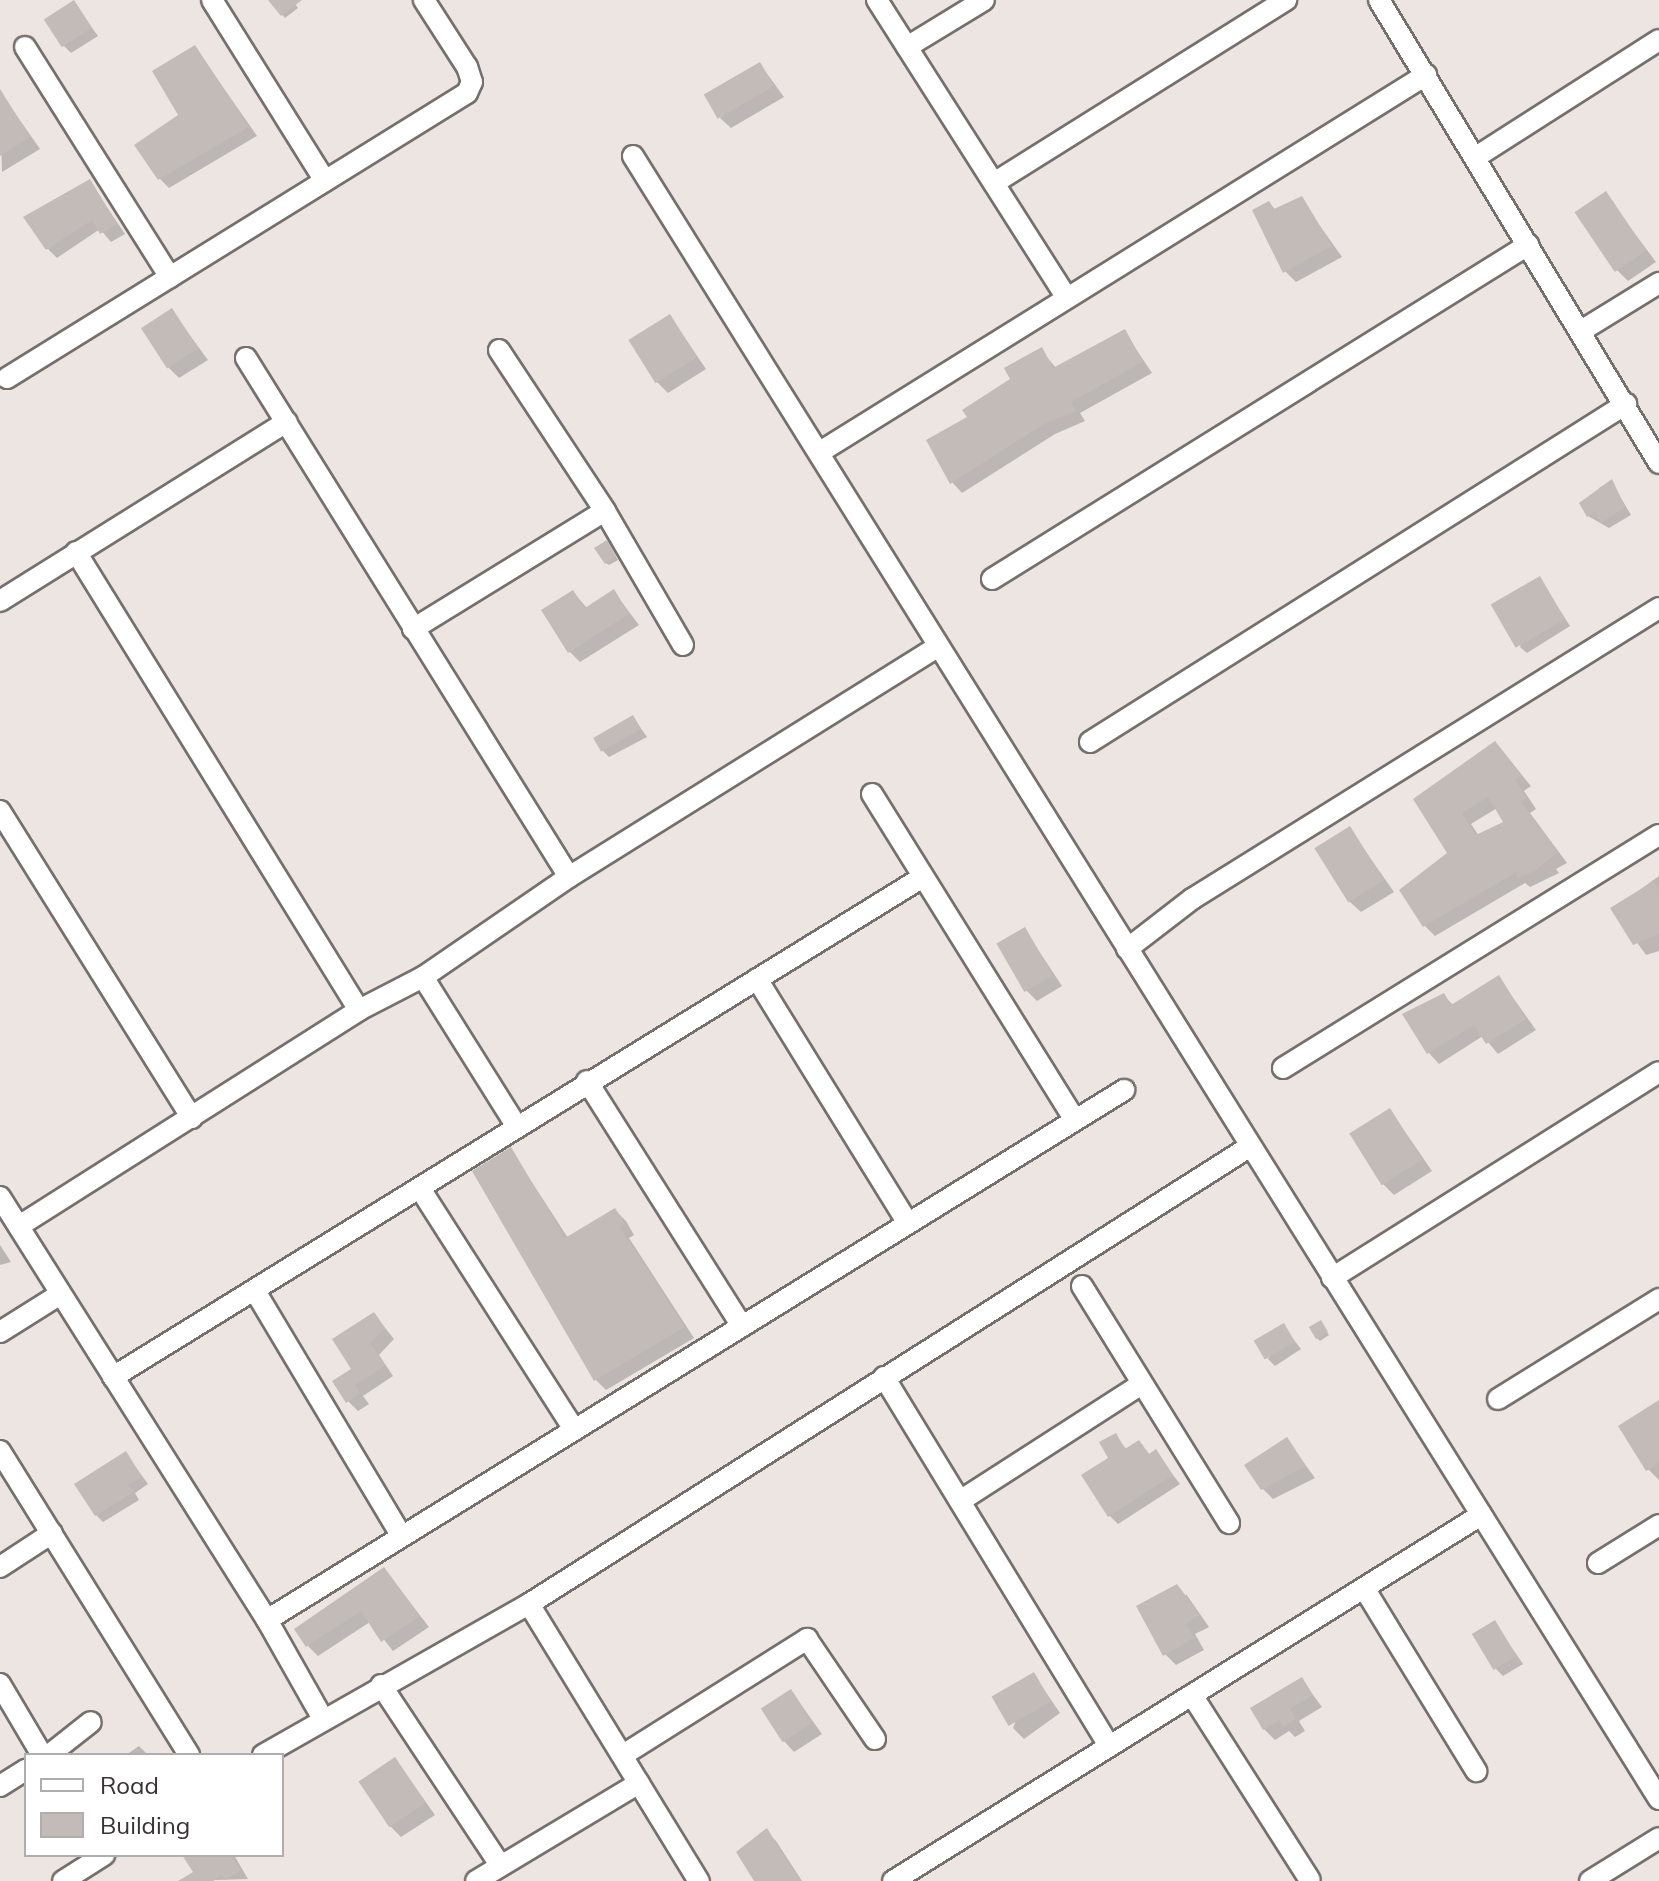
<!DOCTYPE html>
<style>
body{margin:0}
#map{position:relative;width:1659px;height:1881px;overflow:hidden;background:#ece5e2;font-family:Mulish,sans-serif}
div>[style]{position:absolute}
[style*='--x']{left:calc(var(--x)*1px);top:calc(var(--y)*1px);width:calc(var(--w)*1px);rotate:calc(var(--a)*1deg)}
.shadow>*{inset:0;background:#0003}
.building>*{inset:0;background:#c2bbb8;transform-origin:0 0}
.roads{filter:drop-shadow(2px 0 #76706d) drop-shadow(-2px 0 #76706d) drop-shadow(0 2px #76706d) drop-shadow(0 -2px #76706d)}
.minor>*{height:20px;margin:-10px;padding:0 10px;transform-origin:10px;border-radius:10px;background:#fff}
span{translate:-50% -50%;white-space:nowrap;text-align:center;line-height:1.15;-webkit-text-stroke:7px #fff;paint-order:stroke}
.legend{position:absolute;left:24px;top:1753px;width:260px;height:104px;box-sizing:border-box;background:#fff;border:2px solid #afadad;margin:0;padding:10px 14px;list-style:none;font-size:24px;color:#363332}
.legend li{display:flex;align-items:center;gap:16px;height:40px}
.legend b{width:40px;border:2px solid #afadad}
</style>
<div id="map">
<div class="shadow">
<div style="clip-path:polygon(283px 0,292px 0,298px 8px,285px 18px,275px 6px)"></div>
<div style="clip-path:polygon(74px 3px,98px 36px,71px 53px,64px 46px)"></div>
<div style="clip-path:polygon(195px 47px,257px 136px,169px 188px,160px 179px,181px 115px)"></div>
<div style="clip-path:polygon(760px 64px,784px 97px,731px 128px,720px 118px)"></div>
<div style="clip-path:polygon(3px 96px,40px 149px,2px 172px,0 98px)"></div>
<div style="clip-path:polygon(90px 182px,125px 234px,111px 242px,100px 229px,57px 258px,48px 249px)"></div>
<div style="clip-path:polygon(1605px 194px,1656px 262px,1628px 281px,1617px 270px)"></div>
<div style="clip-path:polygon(1301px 199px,1342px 257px,1296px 282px,1285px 271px,1269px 203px,1276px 210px)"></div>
<div style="clip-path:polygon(172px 311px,208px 360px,179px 378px,168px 367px)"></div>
<div style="clip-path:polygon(670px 316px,706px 369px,668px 393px,657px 382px)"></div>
<div style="clip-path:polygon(1124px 331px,1152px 373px,1080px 413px,1085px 421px,1055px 434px,962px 493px,952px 482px,970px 418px,1041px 350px,1056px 368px)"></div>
<div style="clip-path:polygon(1611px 481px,1631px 515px,1609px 528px,1588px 516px,1601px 493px,1599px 488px)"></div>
<div style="clip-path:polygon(609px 545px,618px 560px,609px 565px,606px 563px)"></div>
<div style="clip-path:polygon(1540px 579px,1570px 626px,1527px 653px,1520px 647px)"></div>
<div style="clip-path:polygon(573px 592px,587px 608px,614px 592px,639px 625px,580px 662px,569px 651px)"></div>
<div style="clip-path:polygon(633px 717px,647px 737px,609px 757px,602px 750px)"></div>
<div style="clip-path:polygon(evenodd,1495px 743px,1531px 786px,1524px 791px,1536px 809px,1530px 813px,1567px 863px,1556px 869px,1559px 873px,1530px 887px,1525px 883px,1435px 936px,1425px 926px,1450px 854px,1416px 800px,1495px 743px,1497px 808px,1506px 823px,1479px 836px,1471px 824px,1497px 808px)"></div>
<div style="clip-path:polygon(1350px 829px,1394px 892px,1361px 912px,1350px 902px)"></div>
<div style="clip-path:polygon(1659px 876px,1659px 951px,1646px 955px,1613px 909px)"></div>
<div style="clip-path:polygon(1025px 930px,1062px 986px,1037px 1001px,1026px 990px)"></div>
<div style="clip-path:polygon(1499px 978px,1536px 1030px,1498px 1054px,1483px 1036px,1439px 1064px,1429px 1053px,1444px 996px,1454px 1006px)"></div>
<div style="clip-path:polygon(1390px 1110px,1432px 1171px,1394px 1195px,1383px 1184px)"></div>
<div style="clip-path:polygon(511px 1150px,568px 1238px,615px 1210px,626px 1221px,634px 1235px,629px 1238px,694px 1338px,606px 1390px,595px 1379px)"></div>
<div style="clip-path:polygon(0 1245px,11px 1262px,0 1265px)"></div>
<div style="clip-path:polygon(374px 1314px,394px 1339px,379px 1355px,393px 1376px,363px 1396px,369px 1404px,358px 1411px,348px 1401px)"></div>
<div style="clip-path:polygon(1283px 1326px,1301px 1349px,1275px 1366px,1268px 1359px)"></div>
<div style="clip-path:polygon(1323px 1326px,1329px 1335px,1320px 1341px,1317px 1338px)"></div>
<div style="clip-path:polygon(1659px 1403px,1659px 1480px,1648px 1469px)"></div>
<div style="clip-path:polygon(1115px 1435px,1127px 1450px,1139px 1442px,1150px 1455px,1155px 1452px,1180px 1484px,1118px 1524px,1109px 1515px)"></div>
<div style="clip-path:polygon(1287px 1440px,1315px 1478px,1273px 1499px,1262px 1488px)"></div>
<div style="clip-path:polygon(126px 1454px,148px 1484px,135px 1493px,139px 1500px,103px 1522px,96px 1515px)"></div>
<div style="clip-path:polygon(384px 1569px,429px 1627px,393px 1651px,370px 1622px,318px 1656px,308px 1646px)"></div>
<div style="clip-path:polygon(1186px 1594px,1209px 1627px,1195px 1634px,1204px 1650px,1176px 1665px,1165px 1654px)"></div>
<div style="clip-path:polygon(1494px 1622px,1523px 1664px,1503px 1676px,1496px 1669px)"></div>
<div style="clip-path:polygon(1034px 1675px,1060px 1713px,1024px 1739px,1013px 1728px)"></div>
<div style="clip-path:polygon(1301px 1679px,1322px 1707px,1299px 1721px,1305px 1731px,1295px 1737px,1289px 1731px,1275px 1740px,1264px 1729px)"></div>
<div style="clip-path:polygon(791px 1691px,822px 1734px,794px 1752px,784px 1741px)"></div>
<div style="clip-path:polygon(139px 1746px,148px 1755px,126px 1755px)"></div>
<div style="clip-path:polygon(395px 1759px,435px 1815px,401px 1837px,390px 1826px)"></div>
<div style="clip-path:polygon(766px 1831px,776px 1841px,802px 1881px,757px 1881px)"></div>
<div style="clip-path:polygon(184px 1855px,234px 1855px,248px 1879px,184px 1881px,195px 1873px)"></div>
</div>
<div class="building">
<div style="left:74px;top:0;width:33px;height:36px;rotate:57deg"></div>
<div style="clip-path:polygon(268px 0,302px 0,281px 16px)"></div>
<div style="clip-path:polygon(195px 45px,249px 127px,158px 180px,134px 145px,178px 115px,152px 71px)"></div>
<div style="left:760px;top:62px;width:28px;height:65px;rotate:60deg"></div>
<div style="clip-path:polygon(0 89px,30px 137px,0 156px)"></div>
<div style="clip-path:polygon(90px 179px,117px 224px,100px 234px,92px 220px,46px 250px,23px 217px)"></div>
<div style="left:1606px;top:191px;width:72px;height:38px;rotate:56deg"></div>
<div style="clip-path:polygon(1302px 196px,1332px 246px,1283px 273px,1252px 210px,1269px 201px,1274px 209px)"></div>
<div style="left:172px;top:308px;width:48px;height:37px;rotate:57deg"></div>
<div style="left:670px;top:314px;width:51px;height:49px;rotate:58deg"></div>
<div style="clip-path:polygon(1125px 329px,1143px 362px,1071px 402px,1076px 411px,1044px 424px,950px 484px,926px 440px,967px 417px,962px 410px,1010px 379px,1004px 368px,1042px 347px,1053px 368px)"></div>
<div style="clip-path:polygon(1612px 479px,1625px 507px,1601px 523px,1595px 512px,1587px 517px,1579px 503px)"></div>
<div style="clip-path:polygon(607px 540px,616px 556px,605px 564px,594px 548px)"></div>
<div style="left:1540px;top:576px;width:50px;height:57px;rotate:60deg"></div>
<div style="clip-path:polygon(614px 589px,629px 614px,568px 653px,541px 610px,573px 590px,585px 608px)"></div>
<div style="left:633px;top:715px;width:16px;height:46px;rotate:60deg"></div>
<div style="clip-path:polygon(evenodd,1495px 741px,1522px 775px,1515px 780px,1527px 798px,1521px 802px,1558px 852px,1535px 871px,1518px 878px,1515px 873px,1423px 927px,1399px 890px,1447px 853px,1413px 799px,1495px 741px,1488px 797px,1503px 822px,1476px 835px,1462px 813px,1488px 797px)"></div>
<div style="left:1350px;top:826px;width:64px;height:42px;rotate:58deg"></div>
<div style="clip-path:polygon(1654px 881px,1659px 889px,1659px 934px,1633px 945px,1610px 908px)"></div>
<div style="left:1025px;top:927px;width:56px;height:33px;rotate:60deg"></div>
<div style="clip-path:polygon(1499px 975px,1526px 1019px,1486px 1044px,1474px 1025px,1427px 1054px,1402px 1014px,1444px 993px,1451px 1005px)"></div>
<div style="left:1390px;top:1108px;width:61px;height:48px;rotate:58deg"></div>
<div style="clip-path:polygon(511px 1147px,565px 1238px,615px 1208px,625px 1224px,620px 1227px,685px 1327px,594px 1381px,472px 1171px)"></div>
<div style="clip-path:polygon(374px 1312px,385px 1328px,370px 1343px,385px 1366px,355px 1385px,360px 1393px,346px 1403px,332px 1381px,351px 1369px,332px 1339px)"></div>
<div style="left:1321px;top:1320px;width:14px;height:14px;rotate:60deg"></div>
<div style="left:1284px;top:1323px;width:22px;height:35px;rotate:60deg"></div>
<div style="clip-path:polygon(1659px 1400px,1659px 1463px,1646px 1471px,1618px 1426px)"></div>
<div style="clip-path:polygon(1116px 1433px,1125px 1449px,1139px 1440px,1149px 1454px,1156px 1449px,1173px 1475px,1108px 1517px,1081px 1475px,1108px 1458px,1099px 1442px)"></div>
<div style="clip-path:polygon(1287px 1437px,1306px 1466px,1261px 1490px,1244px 1465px)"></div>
<div style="clip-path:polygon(126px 1451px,142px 1477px,129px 1485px,134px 1492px,95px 1516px,74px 1484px)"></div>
<div style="clip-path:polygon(384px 1567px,420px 1616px,381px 1642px,361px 1611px,306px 1647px,294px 1629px)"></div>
<div style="clip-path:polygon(1177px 1584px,1200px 1615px,1186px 1623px,1194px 1638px,1163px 1656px,1136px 1606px)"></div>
<div style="left:1495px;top:1620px;width:42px;height:27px;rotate:59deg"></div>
<div style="left:1034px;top:1672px;width:34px;height:49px;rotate:60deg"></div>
<div style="clip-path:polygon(1302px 1677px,1313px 1695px,1290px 1709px,1296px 1719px,1283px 1727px,1279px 1720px,1263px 1730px,1250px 1708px)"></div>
<div style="left:791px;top:1689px;width:40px;height:36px;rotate:57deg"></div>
<div style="left:395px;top:1757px;width:55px;height:44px;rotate:56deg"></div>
<div style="clip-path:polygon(767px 1828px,782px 1853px,801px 1881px,754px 1881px,736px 1852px)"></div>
<div style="clip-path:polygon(182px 1855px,231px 1855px,241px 1870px,225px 1880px,222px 1875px,213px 1881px,178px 1881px,193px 1872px)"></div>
</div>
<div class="roads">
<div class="minor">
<div style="--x:212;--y:0;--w:213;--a:58"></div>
<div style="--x:877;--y:0;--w:353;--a:57.5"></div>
<div style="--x:1379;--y:0;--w:541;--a:58.84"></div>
<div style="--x:25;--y:47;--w:272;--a:57.8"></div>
<div style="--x:907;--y:47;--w:90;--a:-31.4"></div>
<div style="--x:633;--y:156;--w:1937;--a:58.02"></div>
<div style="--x:1476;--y:157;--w:217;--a:-32.6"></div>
<div style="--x:994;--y:183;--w:345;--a:-32.1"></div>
<div style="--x:1581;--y:331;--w:92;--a:-31.6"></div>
<div style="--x:499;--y:350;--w:193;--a:56.6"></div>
<div style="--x:605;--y:511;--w:155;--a:59.8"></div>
<div style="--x:246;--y:358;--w:611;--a:58.1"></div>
<div style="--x:7;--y:378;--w:541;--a:-31.78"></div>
<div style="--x:467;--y:93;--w:12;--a:-66"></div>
<div style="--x:472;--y:82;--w:16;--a:-108"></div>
<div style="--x:467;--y:67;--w:80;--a:-122.7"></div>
<div style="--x:820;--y:452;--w:714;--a:-31.89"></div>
<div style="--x:76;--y:552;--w:538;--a:58.29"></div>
<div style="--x:992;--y:579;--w:632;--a:-31.93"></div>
<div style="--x:0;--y:601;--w:338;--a:-32"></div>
<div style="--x:413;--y:629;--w:225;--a:-31.6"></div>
<div style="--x:1090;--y:742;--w:634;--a:-32.24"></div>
<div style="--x:872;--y:794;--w:383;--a:58.1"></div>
<div style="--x:0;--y:811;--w:362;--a:58"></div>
<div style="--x:1127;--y:949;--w:82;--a:-37.6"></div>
<div style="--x:1192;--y:899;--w:550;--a:-31.93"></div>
<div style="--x:423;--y:977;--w:175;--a:57.9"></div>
<div style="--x:757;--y:979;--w:286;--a:58.3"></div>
<div style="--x:1283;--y:1068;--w:442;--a:-31.8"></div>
<div style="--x:587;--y:1081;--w:290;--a:57.7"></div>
<div style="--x:421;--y:1190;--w:282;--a:57.4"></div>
<div style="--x:0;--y:1197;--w:500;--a:57.74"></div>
<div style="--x:267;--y:1620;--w:114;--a:60.5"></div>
<div style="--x:19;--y:1226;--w:403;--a:-32.4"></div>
<div style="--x:359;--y:1010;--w:72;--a:-27.3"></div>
<div style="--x:423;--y:977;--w:177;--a:-34.4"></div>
<div style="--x:569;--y:877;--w:435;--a:-32"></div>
<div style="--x:1332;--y:1278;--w:386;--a:-32.2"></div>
<div style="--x:1082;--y:1286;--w:279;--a:58.2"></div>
<div style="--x:255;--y:1291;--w:284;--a:59.1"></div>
<div style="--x:0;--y:1332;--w:70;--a:-32.1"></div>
<div style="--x:113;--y:1377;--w:952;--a:-31.69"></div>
<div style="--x:884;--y:1377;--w:432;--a:58.6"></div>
<div style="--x:1498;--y:1399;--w:190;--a:-31.8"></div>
<div style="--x:0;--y:1451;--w:358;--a:58.1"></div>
<div style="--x:960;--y:1501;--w:214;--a:-32.8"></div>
<div style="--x:1598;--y:1563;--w:72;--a:-31.9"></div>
<div style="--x:0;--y:1567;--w:62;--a:-33.2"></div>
<div style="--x:1364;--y:1588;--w:215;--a:58.5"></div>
<div style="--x:529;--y:1604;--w:325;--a:58.5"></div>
<div style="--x:267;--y:1620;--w:1008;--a:-31.73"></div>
<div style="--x:0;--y:1684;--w:82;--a:59.4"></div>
<div style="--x:381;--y:1685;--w:214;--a:56.5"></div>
<div style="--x:1192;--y:1695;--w:219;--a:57.5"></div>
<div style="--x:49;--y:1755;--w:53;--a:-38.2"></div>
<div style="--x:263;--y:1755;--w:306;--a:-29.6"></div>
<div style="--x:529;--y:1604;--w:853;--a:-32.4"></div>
<div style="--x:623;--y:1755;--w:218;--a:-32.2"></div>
<div style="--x:807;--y:1639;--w:121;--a:55.8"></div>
<div style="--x:0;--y:1786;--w:31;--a:-32"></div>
<div style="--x:63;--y:1881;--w:49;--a:-32.4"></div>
<div style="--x:476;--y:1881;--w:190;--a:-31"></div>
<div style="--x:893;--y:1881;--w:693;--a:-31.9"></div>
<div style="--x:1590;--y:1881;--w:81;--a:-31.9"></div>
</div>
</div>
<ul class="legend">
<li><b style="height:10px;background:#fff"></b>Road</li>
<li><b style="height:22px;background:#c2bbb8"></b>Building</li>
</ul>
</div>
